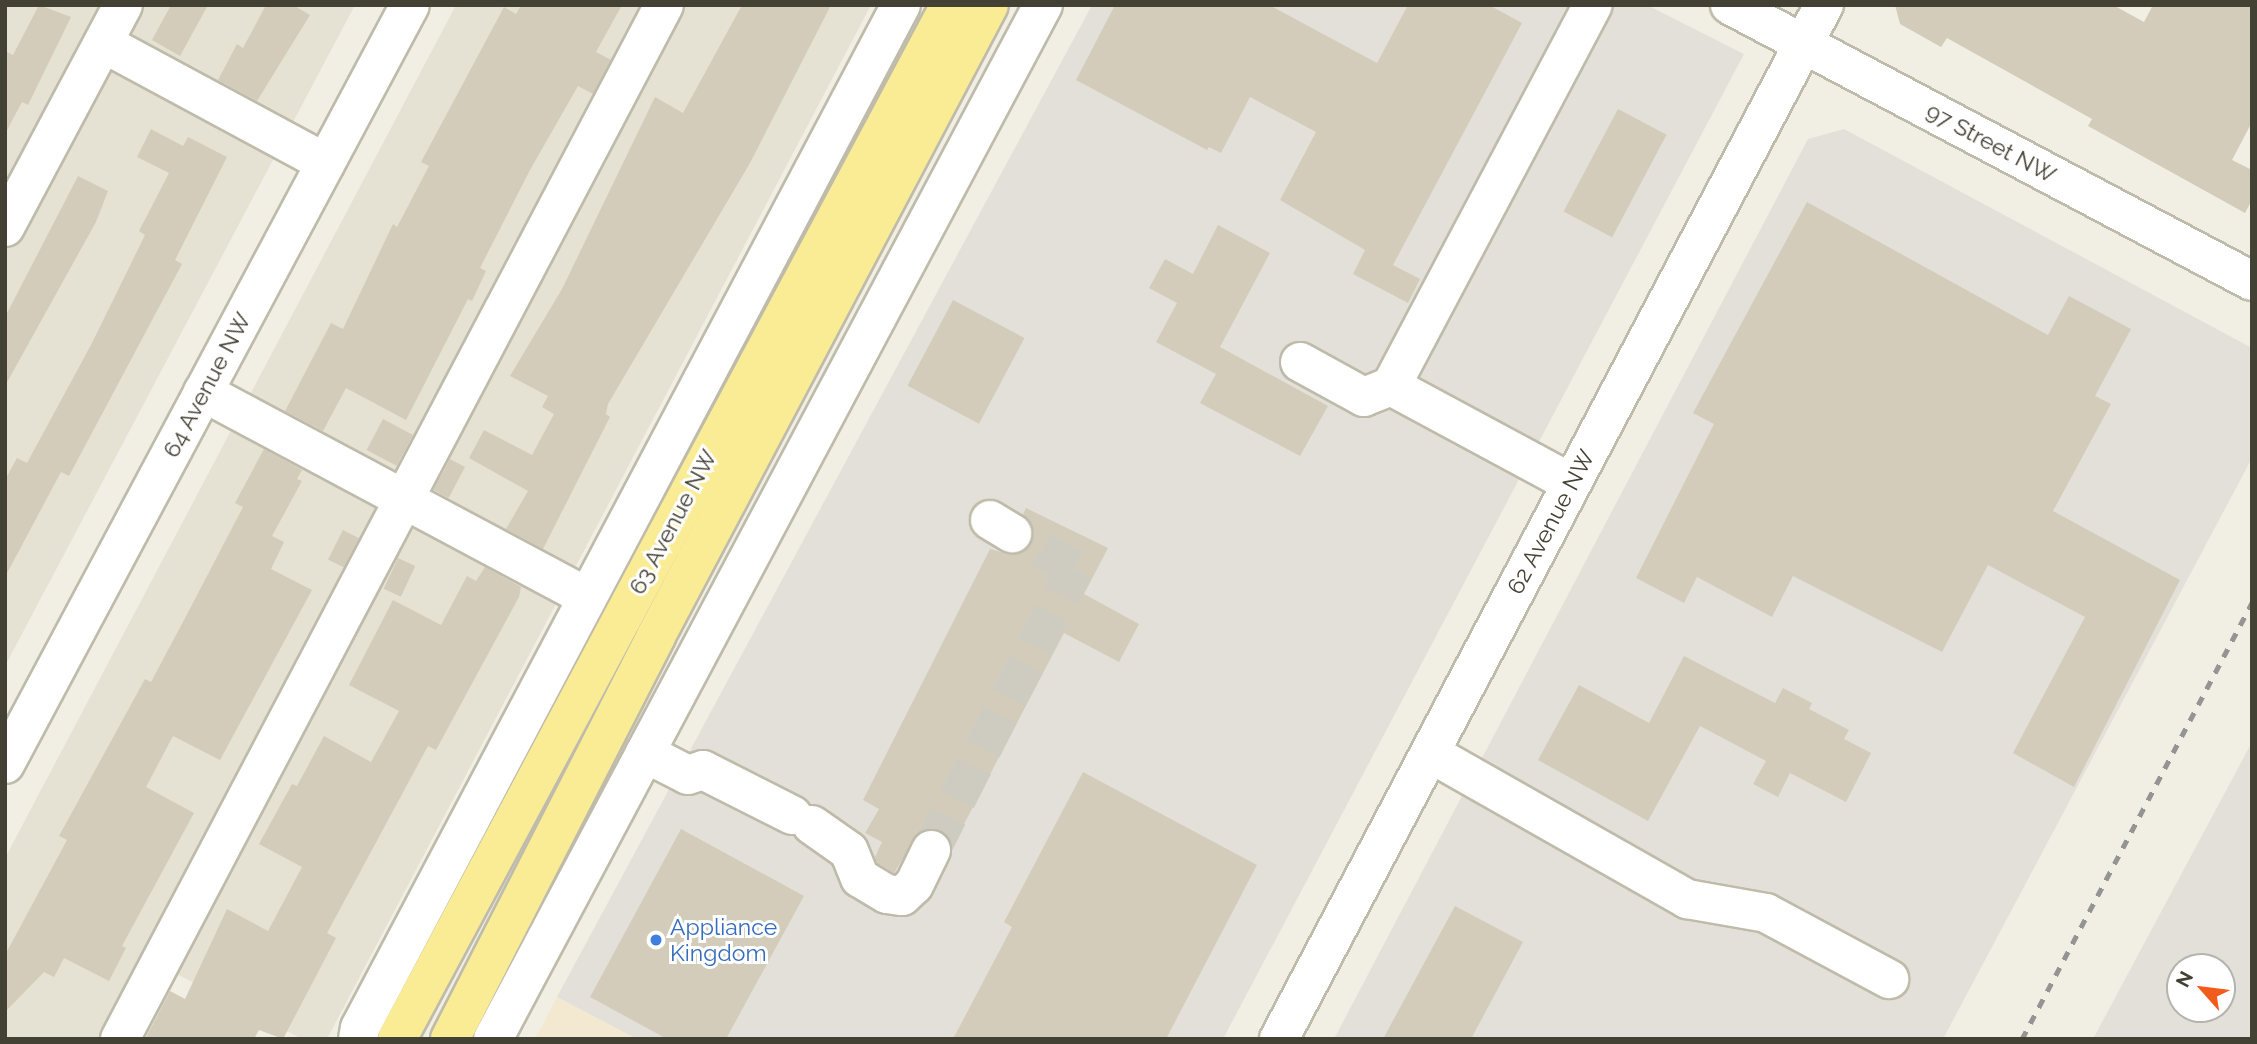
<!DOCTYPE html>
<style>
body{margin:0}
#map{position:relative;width:2257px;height:1044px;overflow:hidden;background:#f1efe4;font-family:Raleway,sans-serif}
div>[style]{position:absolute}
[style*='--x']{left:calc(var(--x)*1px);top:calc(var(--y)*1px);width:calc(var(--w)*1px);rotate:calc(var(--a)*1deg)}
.residential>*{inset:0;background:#e5e2d3}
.commercial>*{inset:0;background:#f3e9d0}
.industrial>*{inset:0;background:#e3e0d9}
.building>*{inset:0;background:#d3ccba;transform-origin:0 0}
.minor-tunnel>*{height:38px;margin-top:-19px;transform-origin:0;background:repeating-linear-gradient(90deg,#ceccc1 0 38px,transparent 0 57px)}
.roads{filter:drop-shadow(2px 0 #bfbbaa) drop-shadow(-2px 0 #bfbbaa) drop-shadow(0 2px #bfbbaa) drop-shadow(0 -2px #bfbbaa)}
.minor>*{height:38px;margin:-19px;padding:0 19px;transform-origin:19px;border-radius:19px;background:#fff}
.major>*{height:38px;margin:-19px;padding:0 19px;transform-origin:19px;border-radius:19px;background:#faec95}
.rail>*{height:5px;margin-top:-2.5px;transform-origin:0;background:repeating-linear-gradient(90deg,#949494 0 9px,transparent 0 18px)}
.dots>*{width:19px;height:19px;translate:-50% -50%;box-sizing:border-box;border:4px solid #fff;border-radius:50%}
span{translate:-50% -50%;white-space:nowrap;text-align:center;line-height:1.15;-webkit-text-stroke:6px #fff;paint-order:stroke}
.street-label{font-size:23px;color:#434034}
.shop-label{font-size:23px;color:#366cbe}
.left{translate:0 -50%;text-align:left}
.frame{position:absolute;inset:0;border:7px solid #434034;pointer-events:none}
.north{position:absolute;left:2166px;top:953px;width:70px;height:70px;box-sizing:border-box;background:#fff;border:2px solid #b4b3ae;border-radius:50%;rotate:298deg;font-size:19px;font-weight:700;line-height:28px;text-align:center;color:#434034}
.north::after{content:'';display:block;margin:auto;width:24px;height:32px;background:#f15b1c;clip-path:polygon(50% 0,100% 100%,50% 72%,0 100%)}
</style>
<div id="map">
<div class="residential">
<div style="clip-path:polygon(5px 5px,355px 5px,5px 666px)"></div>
<div style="clip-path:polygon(456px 5px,871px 5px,327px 1039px,302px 1039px,171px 971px,135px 1039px,5px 1039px,5px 858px)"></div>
</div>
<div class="commercial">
<div style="clip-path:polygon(557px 997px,637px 1039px,535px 1039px)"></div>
</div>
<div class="industrial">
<div style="clip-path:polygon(1092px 5px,1647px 5px,1744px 54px,1223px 1039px,637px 1039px,557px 997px)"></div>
<div style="clip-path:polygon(1844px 129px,2252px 348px,2252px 458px,1943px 1039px,1334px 1039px,1808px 139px)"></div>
<div style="clip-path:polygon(evenodd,2252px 742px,2252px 1039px,2093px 1039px,2252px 742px,2180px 967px,2222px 967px,2222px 1009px,2180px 1009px,2180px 967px)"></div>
</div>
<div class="building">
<div style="clip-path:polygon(39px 5px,71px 17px,28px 105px,22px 102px,5px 134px,5px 51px,13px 55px)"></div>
<div style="clip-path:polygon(171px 5px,208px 5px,180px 56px,152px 40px)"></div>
<div style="clip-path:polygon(266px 5px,293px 5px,310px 15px,257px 101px,218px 80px,237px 44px,243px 48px)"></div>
<div style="clip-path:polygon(521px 5px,622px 5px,596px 52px,611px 60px,593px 94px,578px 86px,530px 170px,480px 268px,486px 271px,472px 301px,468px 299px,406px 420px,346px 388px,323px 431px,285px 411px,331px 323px,343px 329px,393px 224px,397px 227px,429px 166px,421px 162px,504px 7px,516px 14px)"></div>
<div style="clip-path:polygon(742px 5px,831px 5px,750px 163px,608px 404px,606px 414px,610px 417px,543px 549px,506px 529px,528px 491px,469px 458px,484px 430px,532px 455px,554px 414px,542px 407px,548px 396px,510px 376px,562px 289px,655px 97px,683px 113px)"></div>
<div style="clip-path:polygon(1115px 5px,1269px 5px,1377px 63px,1408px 5px,1489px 5px,1522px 23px,1393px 265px,1420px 279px,1408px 303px,1353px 274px,1365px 250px,1280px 200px,1316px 132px,1250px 97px,1221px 153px,1209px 147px,1207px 150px,1076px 80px)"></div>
<div style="clip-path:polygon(1895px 5px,2113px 5px,2144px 22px,2153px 5px,2252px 5px,2252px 122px,2232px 160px,2252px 170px,2252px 200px,2245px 213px,2088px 126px,2092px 119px,1947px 38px,1941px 47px,1900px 24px)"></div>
<div style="left:1618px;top:109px;width:55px;height:116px;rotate:28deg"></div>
<div style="clip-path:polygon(151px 129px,183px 146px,188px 137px,227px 157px,175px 260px,182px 264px,69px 476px,61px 472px,5px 577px,5px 480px,17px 458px,27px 463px,92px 343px,145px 235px,139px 231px,169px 173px,137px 157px)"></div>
<div style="clip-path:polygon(78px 176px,108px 191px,96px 222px,5px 386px,5px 317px)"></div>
<div style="clip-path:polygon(1807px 202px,2048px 335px,2069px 296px,2131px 329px,2095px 396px,2111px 404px,2053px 511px,2180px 580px,2074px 787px,2013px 753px,2085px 617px,1988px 565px,1942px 652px,1793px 576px,1772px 617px,1697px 577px,1684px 603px,1636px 578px,1714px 424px,1693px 413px)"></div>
<div style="clip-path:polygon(1218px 225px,1270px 253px,1220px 347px,1328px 406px,1300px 456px,1200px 403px,1216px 374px,1156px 342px,1177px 303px,1149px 288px,1165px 259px,1193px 274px)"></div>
<div style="left:953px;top:300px;width:81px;height:97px;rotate:28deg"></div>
<div style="left:383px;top:419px;width:34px;height:35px;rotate:28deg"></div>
<div style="clip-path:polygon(264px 449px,302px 470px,297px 479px,302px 481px,272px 536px,284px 542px,271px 569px,312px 590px,220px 760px,173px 736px,146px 787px,194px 813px,122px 946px,126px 948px,109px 981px,64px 958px,54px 977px,44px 972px,5px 1012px,5px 955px,67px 840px,59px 836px,145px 679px,151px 682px,184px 620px,243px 507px,235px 503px)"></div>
<div style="left:450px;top:459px;width:17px;height:35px;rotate:28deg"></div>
<div style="clip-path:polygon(1026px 508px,1108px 548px,1084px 594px,1139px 624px,1119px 662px,1064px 633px,952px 847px,940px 830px,919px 832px,894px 873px,877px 863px,875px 857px,882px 842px,865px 833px,879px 809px,863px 800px,990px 549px,1012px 555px,1031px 543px,1034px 533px,1023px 514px)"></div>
<div style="left:343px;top:530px;width:18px;height:33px;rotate:27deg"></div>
<div style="left:398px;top:558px;width:19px;height:34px;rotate:25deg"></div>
<div style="clip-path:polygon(485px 567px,521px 587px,519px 597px,436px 750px,428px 746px,359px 874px,327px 933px,336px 938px,283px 1039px,259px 1030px,254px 1039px,145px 1039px,170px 991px,185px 999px,227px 909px,268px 931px,302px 867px,259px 844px,292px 784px,297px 786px,324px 736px,371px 762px,399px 711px,349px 685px,393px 600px,441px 625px,467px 576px,476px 581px)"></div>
<div style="clip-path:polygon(1684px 656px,1775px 703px,1783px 688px,1812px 703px,1809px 709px,1849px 730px,1844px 739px,1871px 753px,1846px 802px,1790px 773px,1778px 797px,1753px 784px,1766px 761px,1700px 726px,1648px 821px,1538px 760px,1579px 685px,1649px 723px)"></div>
<div style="clip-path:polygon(1083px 772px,1257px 865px,1166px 1039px,953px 1039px,1012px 927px,1004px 922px)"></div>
<div style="clip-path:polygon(681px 829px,804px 896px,726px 1039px,667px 1039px,590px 997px)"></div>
<div style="clip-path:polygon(1455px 906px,1523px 942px,1471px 1039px,1383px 1039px)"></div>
</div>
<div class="minor-tunnel">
<div style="--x:931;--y:850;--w:315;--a:-63"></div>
<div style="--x:1074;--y:569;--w:72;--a:-149.9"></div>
</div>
<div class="roads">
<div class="minor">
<div style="--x:1730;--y:5;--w:590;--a:27.87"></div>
<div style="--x:103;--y:43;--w:253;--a:28.3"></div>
<div style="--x:5;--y:227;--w:251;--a:-62"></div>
<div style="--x:1300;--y:362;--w:73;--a:28.7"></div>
<div style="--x:1364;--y:397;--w:29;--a:-22"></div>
<div style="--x:203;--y:392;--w:435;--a:28.1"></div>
<div style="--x:1571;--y:483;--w:204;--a:-151.7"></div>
<div style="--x:1391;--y:386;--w:431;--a:-62.1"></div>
<div style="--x:990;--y:520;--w:26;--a:31"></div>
<div style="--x:645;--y:753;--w:48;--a:27.1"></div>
<div style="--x:688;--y:775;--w:16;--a:-18"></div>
<div style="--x:703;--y:770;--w:100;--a:26.8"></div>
<div style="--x:1430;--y:753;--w:296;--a:29.6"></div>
<div style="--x:1687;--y:899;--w:80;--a:10"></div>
<div style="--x:1766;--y:913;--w:140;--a:28.2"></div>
<div style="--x:5;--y:764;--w:860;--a:-61.92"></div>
<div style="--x:812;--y:825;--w:45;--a:35.1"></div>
<div style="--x:849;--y:851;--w:29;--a:68"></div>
<div style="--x:860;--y:878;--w:31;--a:31"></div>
<div style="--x:887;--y:894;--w:15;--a:8"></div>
<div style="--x:902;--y:896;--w:16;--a:-43"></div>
<div style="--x:914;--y:885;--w:39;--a:-64"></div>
<div style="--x:120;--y:1039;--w:1168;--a:-62.25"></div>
<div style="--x:358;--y:1039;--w:11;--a:-80"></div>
<div style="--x:360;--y:1028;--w:1157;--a:-62.13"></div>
<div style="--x:493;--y:1039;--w:1171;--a:-61.99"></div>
<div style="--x:1279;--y:1039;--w:1169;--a:-62.21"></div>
</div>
<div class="major">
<div style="--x:397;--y:1039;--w:1173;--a:-61.86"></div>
<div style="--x:450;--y:1039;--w:453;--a:-62.9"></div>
<div style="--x:656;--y:636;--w:713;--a:-62.18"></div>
</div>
</div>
<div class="rail">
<div style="--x:2022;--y:1039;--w:494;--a:-62.2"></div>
</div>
<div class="dots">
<div style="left:656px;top:940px;background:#3f7fe0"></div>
</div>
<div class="street-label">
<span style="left:1991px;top:143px;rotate:28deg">97 Street NW</span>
<span style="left:207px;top:385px;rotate:-62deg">64 Avenue NW</span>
<span style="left:673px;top:522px;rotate:-62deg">63 Avenue NW</span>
<span style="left:1551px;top:522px;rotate:-62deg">62 Avenue NW</span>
</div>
<div class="shop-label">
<span class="left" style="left:670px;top:940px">Appliance<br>Kingdom</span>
</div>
<div class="frame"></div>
<div class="north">N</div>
</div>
